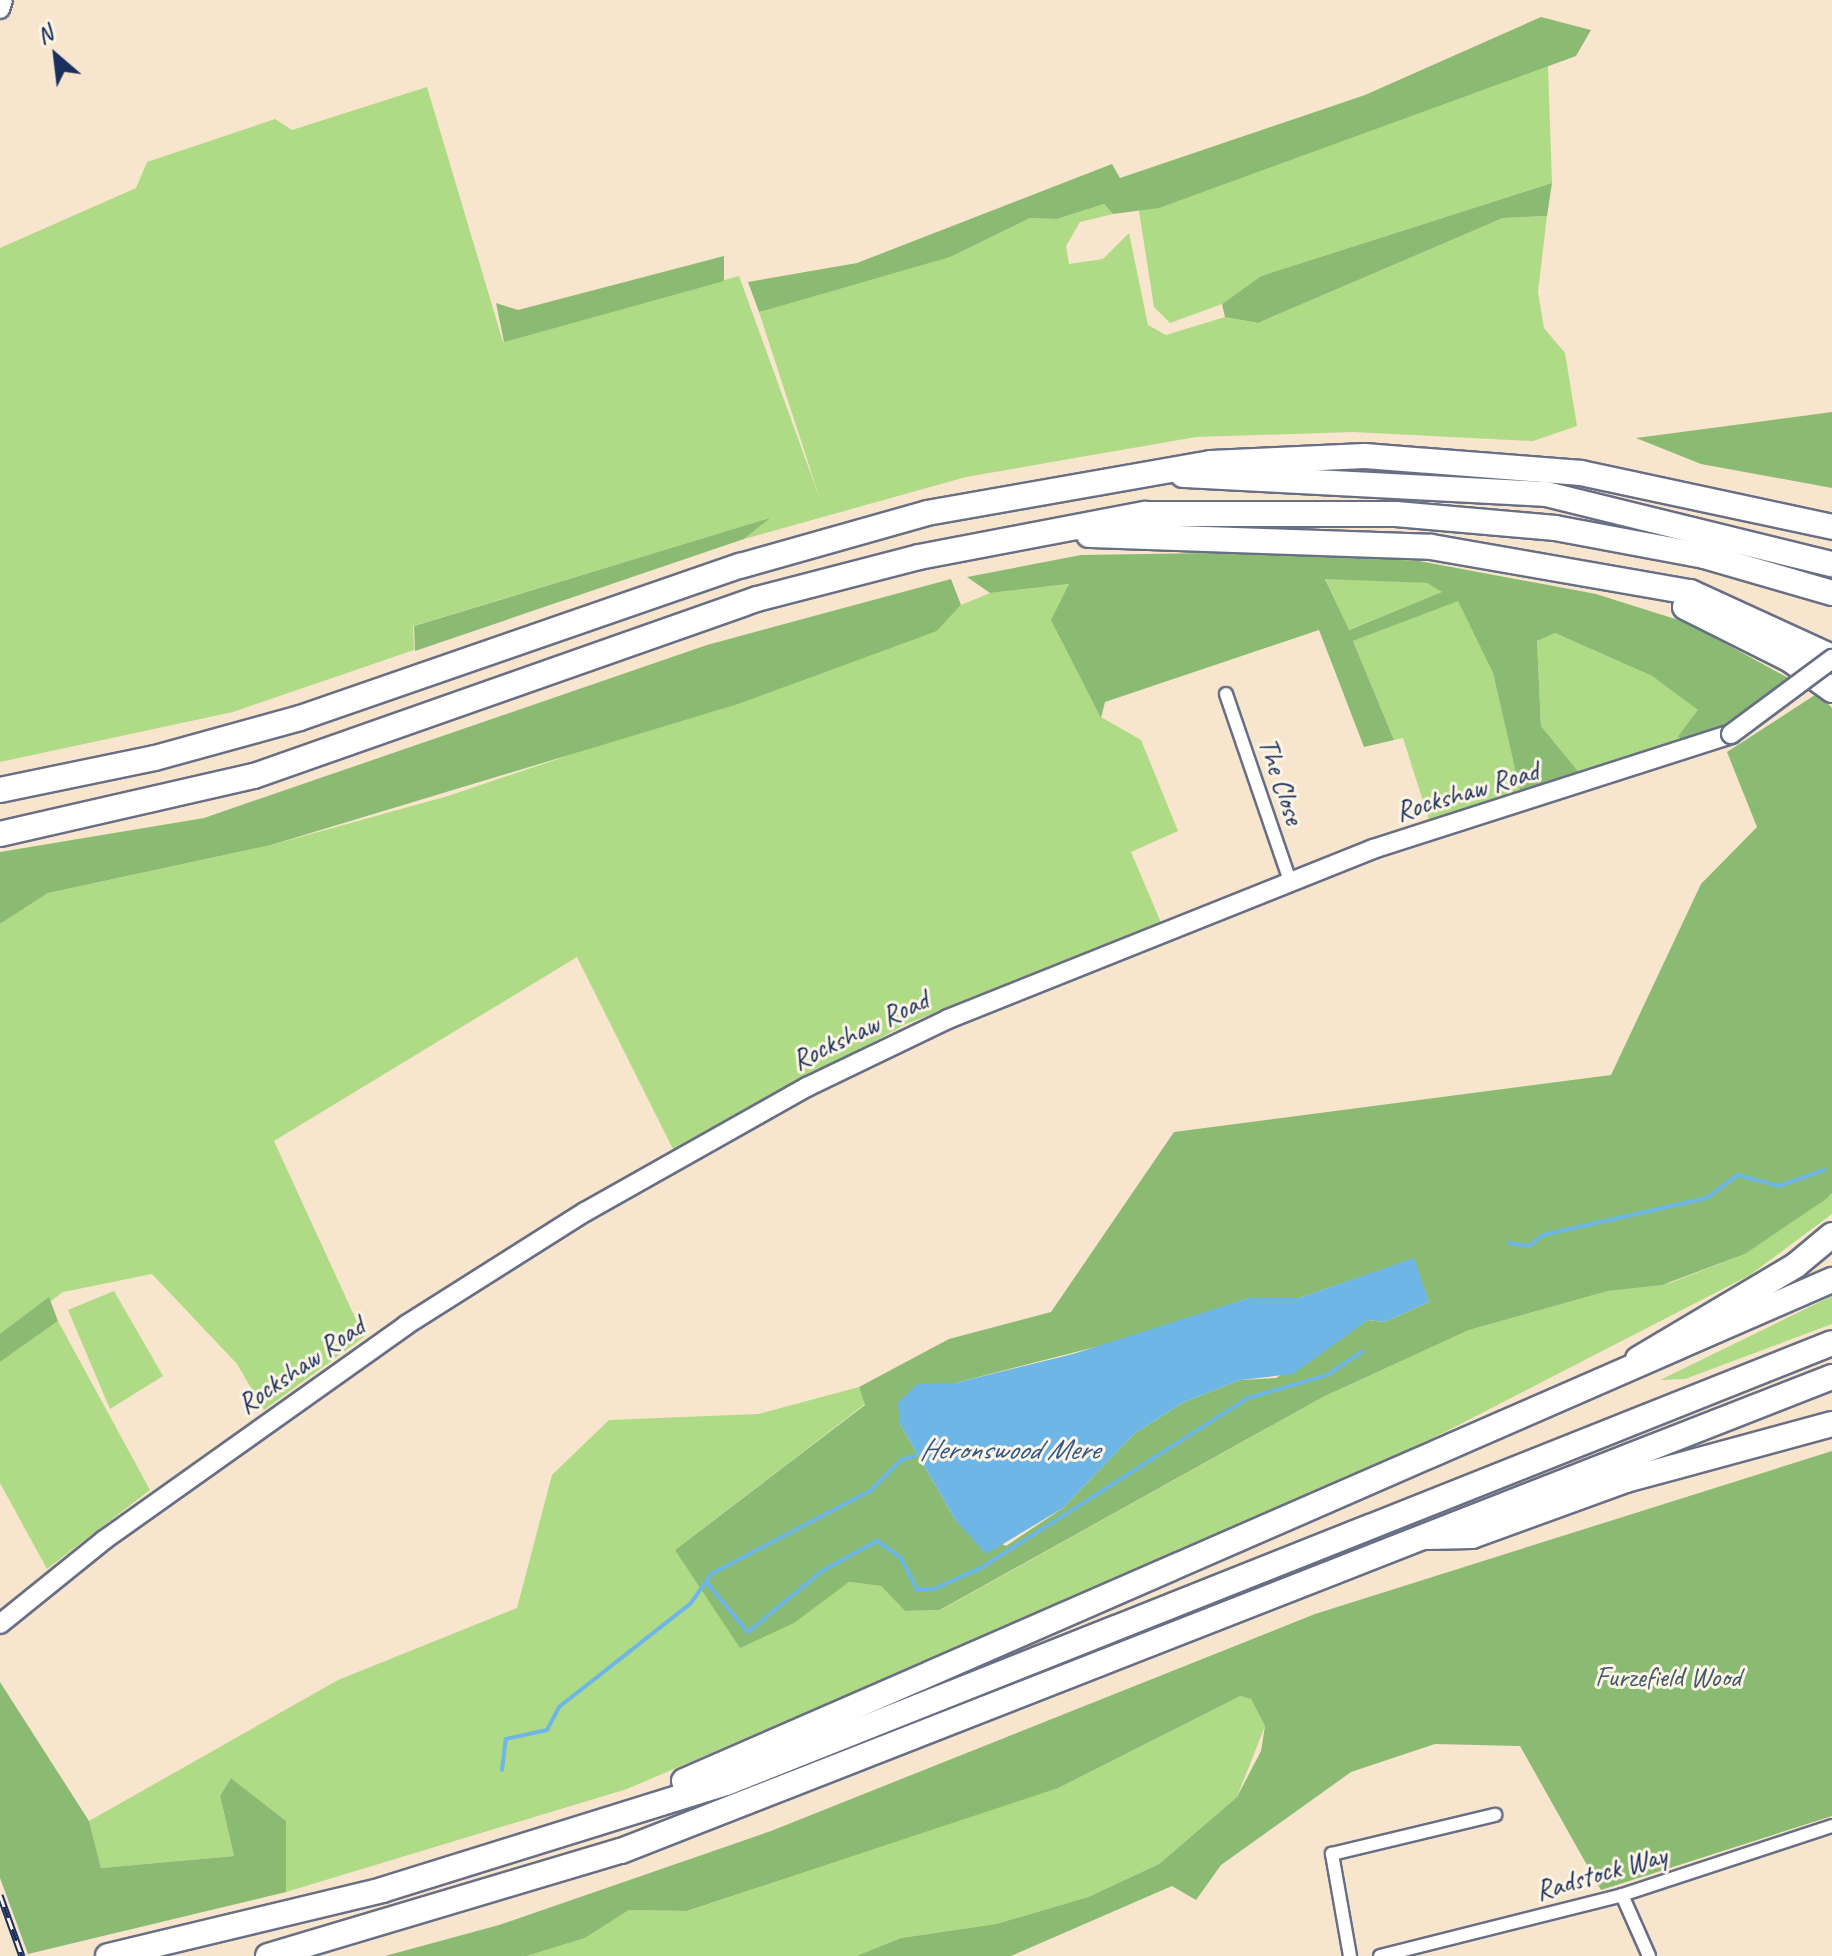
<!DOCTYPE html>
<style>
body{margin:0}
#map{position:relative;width:1832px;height:1956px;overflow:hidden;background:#f7e6cd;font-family:Caveat,sans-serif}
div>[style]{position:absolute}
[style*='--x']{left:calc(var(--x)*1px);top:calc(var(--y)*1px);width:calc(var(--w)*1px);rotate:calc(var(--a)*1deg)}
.green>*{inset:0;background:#afdb86}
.forest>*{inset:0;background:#8bbb73}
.water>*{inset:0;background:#6eb6e5}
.stream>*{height:4px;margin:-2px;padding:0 2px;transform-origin:2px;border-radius:2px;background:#6eb6e5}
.roads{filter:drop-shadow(2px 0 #686f85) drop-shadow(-2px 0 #686f85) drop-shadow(0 2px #686f85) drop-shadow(0 -2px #686f85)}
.street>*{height:12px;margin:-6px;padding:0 6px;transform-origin:6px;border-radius:6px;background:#fff}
.secondary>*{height:18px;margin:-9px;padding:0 9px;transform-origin:9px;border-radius:9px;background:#fff}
.highway>*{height:24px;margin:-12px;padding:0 12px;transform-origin:12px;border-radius:12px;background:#fff}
.rail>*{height:7px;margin-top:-3.5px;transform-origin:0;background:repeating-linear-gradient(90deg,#fcf5e5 0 12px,#1b2f5e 0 24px);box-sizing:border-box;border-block:2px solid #1b2f5e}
.bridges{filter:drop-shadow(2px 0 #686f85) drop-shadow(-2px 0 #686f85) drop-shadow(0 2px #686f85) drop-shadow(0 -2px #686f85)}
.secondary-bridge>*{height:18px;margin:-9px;padding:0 9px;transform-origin:9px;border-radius:9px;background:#fff}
span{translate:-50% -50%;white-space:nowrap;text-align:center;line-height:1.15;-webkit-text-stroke:6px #fcf5e5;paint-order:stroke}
.street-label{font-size:28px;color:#1b2f5e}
.park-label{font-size:28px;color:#405a68}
.water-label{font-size:30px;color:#345886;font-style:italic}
.north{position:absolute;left:16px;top:16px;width:80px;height:80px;-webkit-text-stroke:6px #fcf5e5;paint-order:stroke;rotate:332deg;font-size:22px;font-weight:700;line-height:32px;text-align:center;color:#1b2f5e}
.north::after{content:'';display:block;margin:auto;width:28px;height:36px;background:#1b2f5e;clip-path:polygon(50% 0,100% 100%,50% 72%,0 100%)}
</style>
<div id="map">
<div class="green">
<div style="clip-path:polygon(1548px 66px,1552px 183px,1261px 276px,1222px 304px,1170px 323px,1154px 307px,1139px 211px)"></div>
<div style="clip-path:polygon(427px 87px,503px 342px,739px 276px,820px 499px,759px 312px,1030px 218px,1057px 219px,1104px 204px,1113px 214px,1080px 222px,1066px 246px,1069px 264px,1103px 259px,1129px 233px,1148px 325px,1166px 335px,1225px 317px,1258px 323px,1503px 218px,1547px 216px,1538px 292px,1544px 328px,1565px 353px,1577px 426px,1533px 441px,1353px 432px,1196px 437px,966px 477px,744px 539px,767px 519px,413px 626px,414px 650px,233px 712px,0 762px,0 248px,136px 188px,147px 162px,275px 119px,292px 130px)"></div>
<div style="clip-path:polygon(1325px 578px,1427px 583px,1443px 592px,1348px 630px)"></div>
<div style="clip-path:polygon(1070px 584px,1101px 717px,1141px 740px,1178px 831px,1131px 852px,1162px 925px,906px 1024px,674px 1151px,577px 957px,274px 1141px,364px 1337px,264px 1410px,237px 1364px,152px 1274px,63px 1292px,0 1339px,0 924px,48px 893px,271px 845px,448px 796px,937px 631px,961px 605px,990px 593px)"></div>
<div style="clip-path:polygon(1458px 600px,1493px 673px,1520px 791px,1429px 820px,1403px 738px,1394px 740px,1353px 641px)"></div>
<div style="clip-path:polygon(1555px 633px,1652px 676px,1699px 710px,1678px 736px,1683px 744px,1582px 776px,1541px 726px,1537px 641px)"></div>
<div style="clip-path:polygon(1832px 1193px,1832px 1214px,1750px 1275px,1447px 1431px,1309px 1498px,627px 1789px,286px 1892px,286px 1821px,231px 1778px,220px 1796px,234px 1856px,101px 1868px,89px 1821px,338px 1680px,517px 1608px,552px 1475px,609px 1420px,758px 1414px,859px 1387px,865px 1404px,675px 1550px,825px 1598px,849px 1582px,881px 1586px,905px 1611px,941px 1610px,1323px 1397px,1469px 1330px,1608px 1291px,1670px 1283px,1745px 1254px)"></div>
<div style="clip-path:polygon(114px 1291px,163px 1376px,110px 1409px,68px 1310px)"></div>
<div style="clip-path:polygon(1832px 1296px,1832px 1324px,1685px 1379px,1660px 1380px)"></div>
<div style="clip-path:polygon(58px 1321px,150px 1490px,47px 1569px,0 1483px,0 1362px)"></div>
<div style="clip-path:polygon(1240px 1696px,1251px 1699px,1265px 1726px,1237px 1797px,1159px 1864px,1088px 1897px,996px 1924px,901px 1938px,856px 1956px,527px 1956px,585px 1938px,629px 1910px,688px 1911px,882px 1846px)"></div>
</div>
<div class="forest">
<div style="clip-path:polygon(1541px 17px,1591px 30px,1576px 56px,1159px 208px,1113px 214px,1104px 204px,1057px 219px,1030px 218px,950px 257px,759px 312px,748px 282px,857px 263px,1112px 164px,1120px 178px,1365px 95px)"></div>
<div style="clip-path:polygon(1552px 183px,1547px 216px,1503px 218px,1258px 323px,1225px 317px,1222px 304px,1261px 276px)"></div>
<div style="clip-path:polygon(724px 256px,724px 281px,504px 342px,496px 303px,518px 310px)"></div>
<div style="clip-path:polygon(1832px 412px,1832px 488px,1701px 464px,1636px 438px)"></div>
<div style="clip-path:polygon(770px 518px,744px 539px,415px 651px,414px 626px)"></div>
<div style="clip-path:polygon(evenodd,1270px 552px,1419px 561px,1596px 594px,1688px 623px,1792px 680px,1750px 712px,1683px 744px,1678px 736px,1698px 710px,1652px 676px,1555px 633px,1537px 641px,1541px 726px,1582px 776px,1520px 791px,1493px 673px,1458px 601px,1353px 641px,1394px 740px,1364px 747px,1319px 630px,1105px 702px,1101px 718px,1051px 620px,1069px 584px,990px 593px,967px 577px,1081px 555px,1270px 552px,1325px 579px,1427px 583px,1442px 592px,1349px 630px,1325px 579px)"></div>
<div style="clip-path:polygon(951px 579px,961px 605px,937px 631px,738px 704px,271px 845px,48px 893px,0 924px,0 852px,204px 818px,707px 645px)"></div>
<div style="clip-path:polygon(evenodd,1818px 693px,1832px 708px,1832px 1193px,1826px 1199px,1745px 1254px,1662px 1285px,1608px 1291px,1469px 1330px,1323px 1397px,940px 1610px,905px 1611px,881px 1586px,849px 1582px,794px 1623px,740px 1648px,675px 1550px,865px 1405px,859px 1387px,949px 1339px,1051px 1312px,1174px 1132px,1611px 1075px,1701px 884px,1757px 827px,1727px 752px,1818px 693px,1413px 1259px,1429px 1302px,1385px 1322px,1368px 1320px,1276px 1378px,1240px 1380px,1182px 1403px,1134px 1434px,1063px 1508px,1006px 1546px,956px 1521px,900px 1424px,955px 1383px,1158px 1331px,1249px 1298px,1299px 1298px,1413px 1259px)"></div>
<div style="clip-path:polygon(49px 1297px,58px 1321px,0 1362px,0 1334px)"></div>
<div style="clip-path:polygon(1832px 1451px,1832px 1816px,1601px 1890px,1520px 1746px,1435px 1744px,1351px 1772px,1221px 1865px,1196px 1900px,1172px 1886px,1011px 1956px,856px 1956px,901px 1938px,996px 1924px,1088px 1897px,1159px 1864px,1237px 1797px,1261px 1751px,1265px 1726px,1251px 1699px,1240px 1696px,1058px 1788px,687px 1911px,629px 1910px,585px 1938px,527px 1956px,385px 1956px,499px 1925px,771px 1831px,1315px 1614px)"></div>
<div style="clip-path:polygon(0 1682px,89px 1821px,101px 1868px,234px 1856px,220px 1796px,231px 1778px,286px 1821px,286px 1892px,28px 1954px,0 1878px)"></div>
</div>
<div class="water">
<div style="clip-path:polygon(1414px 1258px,1429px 1302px,1385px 1322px,1368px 1320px,1293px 1374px,1240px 1380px,1182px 1403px,1134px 1434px,1063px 1508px,986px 1554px,956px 1521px,900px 1424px,898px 1403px,917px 1384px,955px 1383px,1073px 1354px,1249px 1298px,1299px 1298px)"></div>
</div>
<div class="stream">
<div style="--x:1509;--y:1243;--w:20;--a:9"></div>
<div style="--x:1529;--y:1246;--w:18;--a:-38"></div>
<div style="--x:1543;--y:1235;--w:168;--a:-12.7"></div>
<div style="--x:1707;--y:1198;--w:38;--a:-37"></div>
<div style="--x:1737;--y:1175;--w:43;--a:14.7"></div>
<div style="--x:1779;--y:1186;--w:48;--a:-19.6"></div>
<div style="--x:707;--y:1583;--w:64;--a:50.1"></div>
<div style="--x:748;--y:1632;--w:96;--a:-39.5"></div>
<div style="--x:822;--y:1571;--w:63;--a:-28.6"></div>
<div style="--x:877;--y:1541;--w:29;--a:35"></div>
<div style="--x:901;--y:1558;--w:35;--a:63"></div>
<div style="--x:917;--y:1589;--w:17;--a:0"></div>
<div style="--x:934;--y:1589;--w:51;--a:-24.1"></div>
<div style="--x:981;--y:1568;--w:317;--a:-32.5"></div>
<div style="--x:1248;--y:1398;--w:82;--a:-16.2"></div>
<div style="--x:1327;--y:1375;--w:43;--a:-33.7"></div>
<div style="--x:502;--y:1770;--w:31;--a:-83"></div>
<div style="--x:506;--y:1739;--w:42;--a:-12.4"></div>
<div style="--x:547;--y:1730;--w:26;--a:-62"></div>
<div style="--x:559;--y:1707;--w:168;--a:-38.2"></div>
<div style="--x:691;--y:1603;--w:35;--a:-55"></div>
<div style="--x:711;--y:1574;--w:179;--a:-27.6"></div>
<div style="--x:870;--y:1491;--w:44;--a:-45"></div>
<div style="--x:901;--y:1460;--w:15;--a:-16"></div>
</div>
<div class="roads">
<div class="street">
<div style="--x:1226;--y:694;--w:201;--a:71.1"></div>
<div style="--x:1622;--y:1895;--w:67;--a:66.1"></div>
<div style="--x:1350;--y:1956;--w:104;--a:-100"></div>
<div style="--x:1332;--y:1854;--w:168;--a:-13.5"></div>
<div style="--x:1380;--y:1956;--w:250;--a:-14.1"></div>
<div style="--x:1622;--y:1895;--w:221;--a:-18.2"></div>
</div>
<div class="secondary">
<div style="--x:0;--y:9;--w:9;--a:-72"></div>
<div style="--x:0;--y:1624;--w:134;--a:-38.9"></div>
<div style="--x:104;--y:1540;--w:371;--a:-35.4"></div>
<div style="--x:406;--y:1325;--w:212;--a:-32.3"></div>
<div style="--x:585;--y:1212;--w:255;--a:-29.4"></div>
<div style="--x:807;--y:1087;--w:157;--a:-25.7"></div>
<div style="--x:948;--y:1019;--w:458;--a:-21.8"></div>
<div style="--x:1373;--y:849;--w:376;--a:-17.8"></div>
</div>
<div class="highway">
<div style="--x:1183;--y:475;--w:363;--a:3"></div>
<div style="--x:1546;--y:494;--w:294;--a:13.8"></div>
<div style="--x:1089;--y:535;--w:342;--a:2"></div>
<div style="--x:1431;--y:547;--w:263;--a:9.9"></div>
<div style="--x:1690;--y:592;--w:156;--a:24.6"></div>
<div style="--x:1685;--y:607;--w:116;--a:26.6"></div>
<div style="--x:1789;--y:659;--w:53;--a:35.8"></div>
<div style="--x:0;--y:790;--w:158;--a:-11.7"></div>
<div style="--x:155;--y:758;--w:150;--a:-15.4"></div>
<div style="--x:300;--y:718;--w:466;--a:-19.1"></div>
<div style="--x:740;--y:566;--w:194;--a:-15.8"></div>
<div style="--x:927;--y:513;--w:288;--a:-10"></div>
<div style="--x:1211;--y:463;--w:154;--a:-2.6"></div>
<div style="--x:1365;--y:456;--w:217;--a:4.5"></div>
<div style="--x:1581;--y:473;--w:257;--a:12.1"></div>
<div style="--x:0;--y:834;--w:261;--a:-12.9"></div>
<div style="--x:254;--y:776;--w:533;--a:-19.39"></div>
<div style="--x:757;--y:599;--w:167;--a:-14.5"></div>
<div style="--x:919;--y:557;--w:230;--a:-10.8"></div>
<div style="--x:1145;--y:514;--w:251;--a:0"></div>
<div style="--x:1396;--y:514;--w:160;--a:5"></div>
<div style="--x:1555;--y:528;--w:152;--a:10.6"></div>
<div style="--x:1704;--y:556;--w:133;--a:16.1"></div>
<div style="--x:1638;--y:1359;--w:184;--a:-30.7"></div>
<div style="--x:1796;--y:1265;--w:47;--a:-39.8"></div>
<div style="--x:1427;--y:1537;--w:45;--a:-1.3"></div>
<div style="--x:1472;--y:1536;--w:164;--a:-20"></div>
<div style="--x:1626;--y:1480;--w:213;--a:-15.2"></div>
<div style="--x:684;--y:1781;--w:1253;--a:-23.58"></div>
<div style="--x:108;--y:1956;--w:282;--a:-13.5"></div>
<div style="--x:382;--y:1890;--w:360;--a:-17.3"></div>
<div style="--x:726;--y:1783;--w:1190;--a:-21.69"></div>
<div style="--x:268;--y:1956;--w:368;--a:-16.6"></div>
<div style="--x:621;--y:1851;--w:1300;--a:-21.38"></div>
</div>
</div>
<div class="rail">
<div style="--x:0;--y:1895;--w:65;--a:70.2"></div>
</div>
<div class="bridges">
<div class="secondary-bridge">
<div style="--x:1731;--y:734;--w:126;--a:-36.6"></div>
</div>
</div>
<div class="street-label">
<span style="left:1281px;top:781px;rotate:71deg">The Close</span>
<span style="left:1467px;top:791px;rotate:-17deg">Rockshaw Road</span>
<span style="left:860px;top:1030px;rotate:-26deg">Rockshaw Road</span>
<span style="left:301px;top:1365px;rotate:-35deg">Rockshaw Road</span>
<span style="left:1601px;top:1873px;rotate:-16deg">Radstock Way</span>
</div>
<div class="park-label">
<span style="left:1668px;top:1677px">Furzefield Wood</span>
</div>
<div class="water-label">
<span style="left:1009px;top:1449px">Heronswood Mere</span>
</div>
<div class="north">N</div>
</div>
